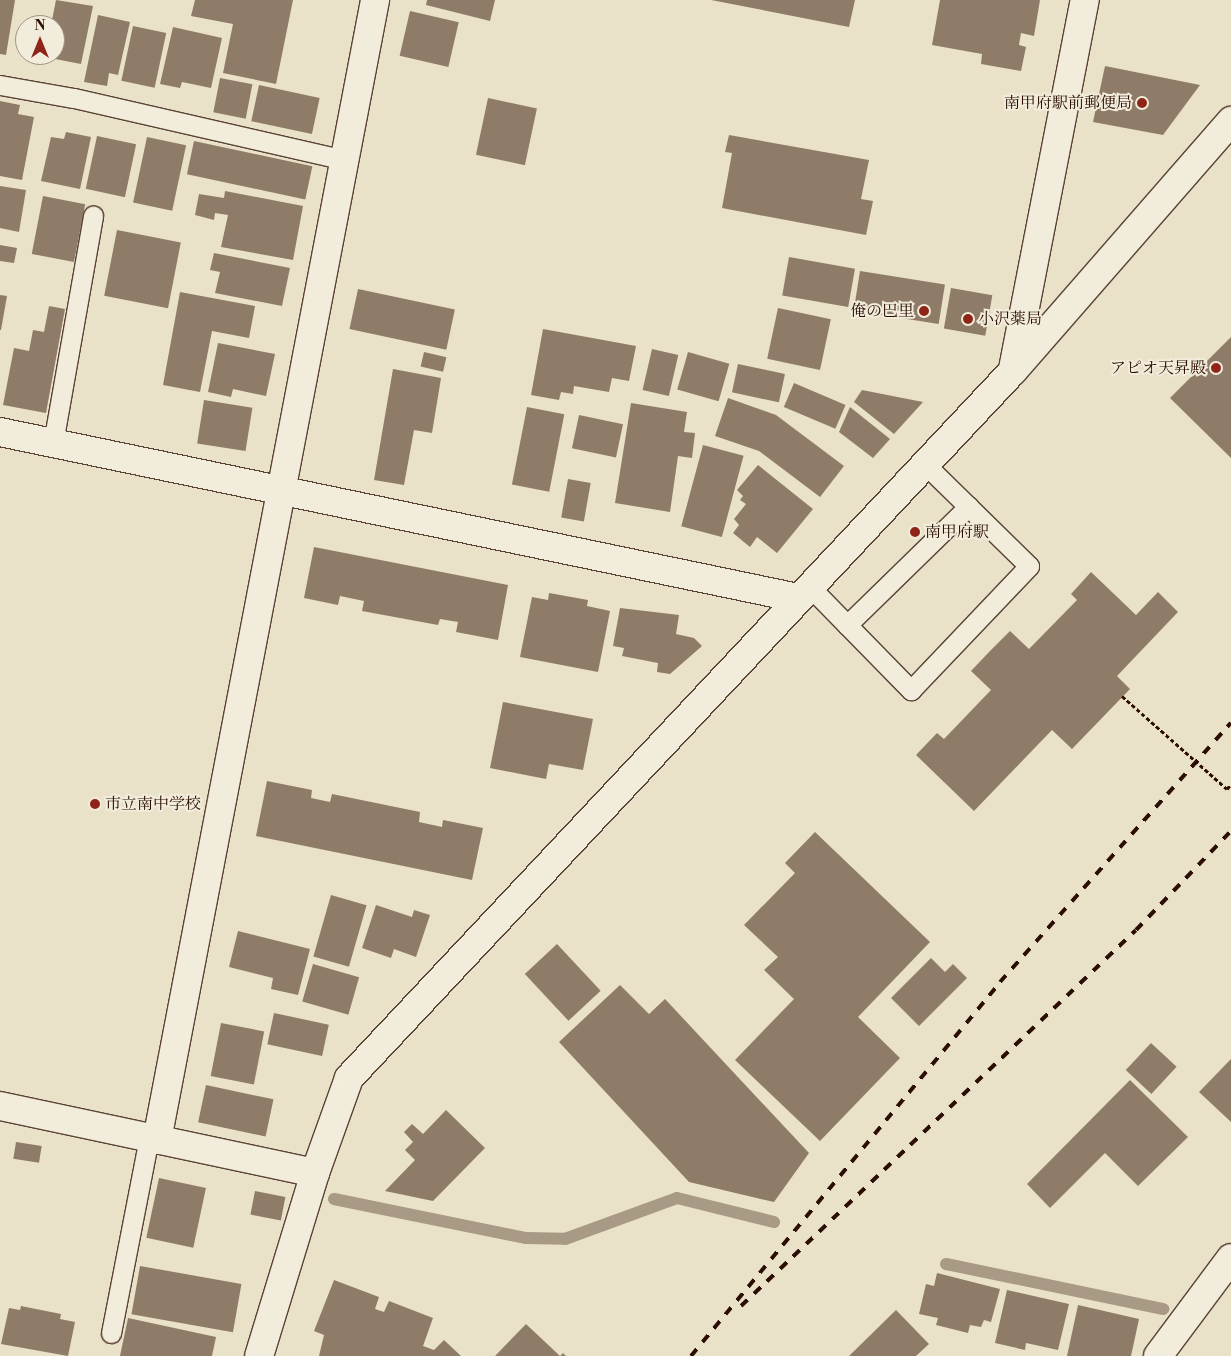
<!DOCTYPE html>
<meta charset="utf-8">
<style>
body{margin:0}
#map{position:relative;width:1231px;height:1356px;overflow:hidden;background:#e9e2c8;font-family:"Libre Bodoni","Noto Serif JP",serif}
div>[style]{position:absolute}
[style*='--x']{left:calc(var(--x)*1px);top:calc(var(--y)*1px);width:calc(var(--w)*1px);rotate:calc(var(--a)*1deg)}
.stream>*{height:12px;margin:-6px;padding:0 6px;transform-origin:6px;border-radius:6px;background:#a89a85}
.building>*{inset:0;background:#8e7c69;transform-origin:0 0}
.path>*{height:3px;margin-top:-1.5px;transform-origin:0;background:repeating-linear-gradient(90deg,#2b0d03 0 4px,transparent 0 6.5px)}
.roads{filter:drop-shadow(1px 0 #5a4234) drop-shadow(-1px 0 #5a4234) drop-shadow(0 1px #5a4234) drop-shadow(0 -1px #5a4234)}
.lane>*{height:19px;margin:-9.5px;padding:0 9.5px;transform-origin:9.5px;border-radius:9.5px;background:#f1ecdb}
.street>*{height:28px;margin:-14px;padding:0 14px;transform-origin:14px;border-radius:14px;background:#f1ecdb}
.secondary>*{height:28px;margin:-14px;padding:0 14px;transform-origin:14px;border-radius:14px;background:#f1ecdb}
.rail>*{height:4px;margin-top:-2px;transform-origin:0;background:repeating-linear-gradient(90deg,#2b0d03 0 9px,transparent 0 18px)}
.dots>*{width:14px;height:14px;translate:-50% -50%;box-sizing:border-box;border:2px solid #f1ecdb;border-radius:50%}
span{translate:-50% -50%;white-space:nowrap;text-align:center;line-height:1.15;-webkit-text-stroke:4px #f1ecdb;paint-order:stroke}
.poi-label{font-size:16px;color:#2b0d03}
.right{translate:-100% -50%;text-align:right}
.left{translate:0 -50%;text-align:left}
.north{position:absolute;left:15px;top:15px;width:50px;height:50px;box-sizing:border-box;background:#f1ecdb;border:1px solid #a29385;border-radius:50%;rotate:0deg;font-size:14px;font-weight:700;line-height:20px;text-align:center;color:#2b0d03}
.north::after{content:'';display:block;margin:auto;width:18px;height:22px;background:#8f2418;clip-path:polygon(50% 0,100% 100%,50% 72%,0 100%)}
</style>
<div id="map">
<div class="stream">
<div style="--x:334;--y:1199;--w:196;--a:11.5"></div>
<div style="--x:526;--y:1238;--w:39;--a:1"></div>
<div style="--x:565;--y:1239;--w:119;--a:-20.1"></div>
<div style="--x:677;--y:1198;--w:100;--a:13.9"></div>
<div style="--x:946;--y:1264;--w:222;--a:11.7"></div>
</div>
<div class="building">
<div style="clip-path:polygon(0 0,15px 0,6px 55px,0 54px)"></div>
<div style="clip-path:polygon(56px 0,93px 6px,81px 64px,45px 57px,55px 55px,55px 25px,51px 25px)"></div>
<div style="clip-path:polygon(195px 0,293px 0,276px 84px,223px 73px,233px 24px,191px 16px)"></div>
<div style="clip-path:polygon(427px 0,495px 0,490px 21px,426px 5px)"></div>
<div style="clip-path:polygon(711px 0,855px 0,849px 27px)"></div>
<div style="clip-path:polygon(940px 0,1040px 0,1034px 36px,1021px 33px,1019px 45px,1026px 47px,1021px 71px,981px 64px,982px 54px,932px 45px)"></div>
<div style="left:410px;top:11px;width:50px;height:46px;rotate:13deg"></div>
<div style="clip-path:polygon(98px 15px,130px 22px,118px 75px,109px 73px,107px 86px,84px 82px)"></div>
<div style="left:133px;top:26px;width:34px;height:56px;rotate:12deg"></div>
<div style="clip-path:polygon(173px 27px,222px 38px,211px 88px,182px 82px,180px 88px,160px 84px)"></div>
<div style="clip-path:polygon(1105px 66px,1200px 85px,1163px 135px,1093px 122px)"></div>
<div style="left:220px;top:78px;width:33px;height:35px;rotate:11deg"></div>
<div style="left:259px;top:85px;width:62px;height:37px;rotate:12deg"></div>
<div style="left:488px;top:98px;width:50px;height:58px;rotate:12deg"></div>
<div style="clip-path:polygon(0 101px,20px 105px,18px 114px,34px 117px,22px 180px,0 176px)"></div>
<div style="clip-path:polygon(66px 132px,91px 137px,80px 189px,41px 181px,51px 137px,64px 139px)"></div>
<div style="clip-path:polygon(729px 135px,869px 160px,861px 199px,873px 201px,866px 235px,722px 208px,732px 153px,725px 152px)"></div>
<div style="left:97px;top:136px;width:40px;height:54px;rotate:12deg"></div>
<div style="left:147px;top:137px;width:40px;height:67px;rotate:12deg"></div>
<div style="left:194px;top:141px;width:121px;height:34px;rotate:12deg"></div>
<div style="clip-path:polygon(0 186px,26px 190px,19px 232px,0 228px)"></div>
<div style="clip-path:polygon(225px 191px,303px 206px,293px 260px,221px 247px,228px 215px,215px 213px,214px 220px,195px 215px,199px 194px,224px 198px)"></div>
<div style="left:43px;top:196px;width:43px;height:59px;rotate:11deg"></div>
<div style="left:117px;top:230px;width:65px;height:67px;rotate:11deg"></div>
<div style="clip-path:polygon(0 245px,17px 248px,14px 263px,0 261px)"></div>
<div style="clip-path:polygon(214px 253px,290px 268px,282px 306px,215px 293px,220px 272px,210px 270px)"></div>
<div style="left:789px;top:257px;width:67px;height:39px;rotate:10deg"></div>
<div style="left:860px;top:271px;width:86px;height:40px;rotate:9deg"></div>
<div style="left:951px;top:288px;width:42px;height:41px;rotate:10deg"></div>
<div style="left:358px;top:289px;width:99px;height:41px;rotate:12deg"></div>
<div style="clip-path:polygon(180px 292px,255px 306px,249px 338px,212px 331px,200px 392px,163px 385px)"></div>
<div style="clip-path:polygon(0 295px,7px 296px,1px 330px,0 330px)"></div>
<div style="clip-path:polygon(49px 306px,65px 309px,46px 413px,3px 405px,14px 348px,29px 351px,33px 330px,44px 332px)"></div>
<div style="left:778px;top:308px;width:54px;height:52px;rotate:12deg"></div>
<div style="clip-path:polygon(543px 329px,636px 346px,629px 381px,612px 378px,609px 392px,574px 386px,573px 394px,561px 392px,559px 400px,531px 395px)"></div>
<div style="clip-path:polygon(1231px 337px,1231px 458px,1170px 398px)"></div>
<div style="clip-path:polygon(218px 343px,275px 354px,266px 396px,233px 389px,231px 397px,208px 392px)"></div>
<div style="left:652px;top:349px;width:27px;height:42px;rotate:13deg"></div>
<div style="left:424px;top:352px;width:23px;height:15px;rotate:13deg"></div>
<div style="left:688px;top:352px;width:43px;height:39px;rotate:16deg"></div>
<div style="left:738px;top:364px;width:48px;height:29px;rotate:12deg"></div>
<div style="clip-path:polygon(393px 369px,441px 378px,432px 433px,414px 430px,404px 485px,374px 480px)"></div>
<div style="left:794px;top:383px;width:56px;height:26px;rotate:23deg"></div>
<div style="clip-path:polygon(862px 390px,923px 402px,894px 434px,854px 402px)"></div>
<div style="clip-path:polygon(728px 398px,776px 415px,844px 466px,820px 497px,759px 451px,715px 436px)"></div>
<div style="left:204px;top:400px;width:49px;height:44px;rotate:9deg"></div>
<div style="clip-path:polygon(631px 403px,687px 412px,684px 432px,695px 433px,692px 458px,678px 456px,670px 512px,615px 503px)"></div>
<div style="left:527px;top:407px;width:38px;height:79px;rotate:11deg"></div>
<div style="clip-path:polygon(850px 407px,890px 439px,873px 458px,839px 432px)"></div>
<div style="left:579px;top:415px;width:45px;height:34px;rotate:12deg"></div>
<div style="left:703px;top:445px;width:42px;height:84px;rotate:15deg"></div>
<div style="clip-path:polygon(758px 465px,813px 509px,777px 553px,757px 537px,750px 547px,733px 533px,739px 525px,734px 519px,746px 504px,740px 500px,743px 496px,737px 490px)"></div>
<div style="left:568px;top:479px;width:23px;height:39px;rotate:10deg"></div>
<div style="clip-path:polygon(314px 547px,508px 585px,498px 640px,456px 632px,458px 622px,440px 619px,438px 625px,362px 611px,364px 601px,340px 596px,338px 605px,304px 598px)"></div>
<div style="clip-path:polygon(1091px 572px,1136px 615px,1158px 592px,1178px 612px,1117px 676px,1130px 689px,1072px 749px,1052px 730px,974px 811px,916px 755px,937px 733px,944px 739px,991px 690px,971px 671px,990px 651px,1010px 631px,1029px 649px,1077px 600px,1071px 594px)"></div>
<div style="clip-path:polygon(549px 593px,588px 600px,587px 606px,610px 611px,598px 672px,520px 657px,532px 597px,548px 600px)"></div>
<div style="clip-path:polygon(620px 608px,679px 615px,676px 634px,694px 638px,702px 646px,670px 674px,657px 672px,658px 663px,622px 656px,624px 648px,613px 646px)"></div>
<div style="clip-path:polygon(503px 702px,593px 719px,583px 770px,549px 764px,546px 779px,490px 768px)"></div>
<div style="clip-path:polygon(267px 781px,312px 790px,311px 798px,330px 802px,332px 794px,420px 812px,419px 822px,442px 827px,443px 820px,483px 828px,472px 880px,256px 836px)"></div>
<div style="clip-path:polygon(815px 832px,930px 942px,858px 1017px,900px 1058px,820px 1141px,735px 1060px,794px 999px,764px 970px,778px 957px,744px 925px,795px 873px,785px 863px)"></div>
<div style="left:331px;top:895px;width:37px;height:64px;rotate:16deg"></div>
<div style="clip-path:polygon(376px 905px,412px 917px,414px 910px,430px 915px,416px 957px,394px 949px,391px 958px,362px 948px)"></div>
<div style="clip-path:polygon(238px 931px,310px 949px,298px 995px,271px 989px,273px 978px,229px 967px)"></div>
<div style="left:557px;top:944px;width:64px;height:44px;rotate:47deg"></div>
<div style="clip-path:polygon(931px 958px,945px 972px,953px 964px,967px 978px,919px 1026px,891px 998px)"></div>
<div style="left:313px;top:964px;width:48px;height:39px;rotate:16deg"></div>
<div style="clip-path:polygon(620px 985px,649px 1014px,665px 999px,809px 1153px,774px 1202px,689px 1182px,559px 1042px)"></div>
<div style="left:274px;top:1013px;width:56px;height:32px;rotate:12deg"></div>
<div style="left:221px;top:1023px;width:44px;height:54px;rotate:11deg"></div>
<div style="left:1151px;top:1043px;width:35px;height:37px;rotate:43deg"></div>
<div style="clip-path:polygon(1231px 1059px,1231px 1122px,1199px 1092px)"></div>
<div style="clip-path:polygon(1130px 1080px,1188px 1137px,1138px 1186px,1105px 1153px,1050px 1208px,1027px 1184px)"></div>
<div style="left:206px;top:1085px;width:69px;height:38px;rotate:12deg"></div>
<div style="clip-path:polygon(446px 1110px,485px 1148px,433px 1201px,385px 1191px,415px 1160px,405px 1150px,413px 1142px,404px 1132px,412px 1124px,423px 1134px)"></div>
<div style="left:16px;top:1142px;width:26px;height:17px;rotate:9deg"></div>
<div style="left:159px;top:1178px;width:48px;height:61px;rotate:12deg"></div>
<div style="left:255px;top:1191px;width:31px;height:24px;rotate:11deg"></div>
<div style="left:140px;top:1266px;width:103px;height:49px;rotate:10deg"></div>
<div style="clip-path:polygon(937px 1273px,1000px 1289px,991px 1322px,984px 1320px,981px 1327px,970px 1325px,968px 1333px,936px 1325px,938px 1318px,919px 1314px,926px 1284px,934px 1286px)"></div>
<div style="clip-path:polygon(334px 1280px,379px 1297px,375px 1309px,384px 1312px,389px 1301px,433px 1318px,423px 1346px,434px 1350px,444px 1340px,461px 1356px,319px 1356px,324px 1335px,314px 1331px)"></div>
<div style="clip-path:polygon(1007px 1290px,1069px 1304px,1058px 1350px,1026px 1343px,1025px 1350px,995px 1343px)"></div>
<div style="clip-path:polygon(1078px 1305px,1139px 1319px,1131px 1356px,1067px 1356px)"></div>
<div style="clip-path:polygon(21px 1306px,61px 1314px,60px 1319px,75px 1322px,68px 1356px,1px 1344px,9px 1308px,20px 1310px)"></div>
<div style="clip-path:polygon(896px 1310px,929px 1344px,916px 1356px,849px 1356px)"></div>
<div style="clip-path:polygon(128px 1318px,216px 1337px,212px 1356px,120px 1356px)"></div>
<div style="clip-path:polygon(526px 1324px,560px 1356px,563px 1353px,566px 1356px,495px 1356px)"></div>
</div>
<div class="path">
<div style="--x:1122;--y:696;--w:140;--a:41.5"></div>
<div style="--x:1227;--y:789;--w:6;--a:-51"></div>
</div>
<div class="roads">
<div class="lane">
<div style="--x:0;--y:85;--w:75;--a:10"></div>
<div style="--x:74;--y:98;--w:278;--a:12.9"></div>
<div style="--x:53;--y:443;--w:231;--a:-80"></div>
<div style="--x:809;--y:586;--w:146;--a:45.6"></div>
<div style="--x:911;--y:690;--w:171;--a:-46.4"></div>
<div style="--x:1029;--y:566;--w:146;--a:-135.6"></div>
<div style="--x:847;--y:625;--w:170;--a:-44.3"></div>
<div style="--x:111;--y:1333;--w:199;--a:-79"></div>
</div>
<div class="street">
<div style="--x:0;--y:1106;--w:322;--a:12"></div>
<div style="--x:315;--y:1173;--w:191;--a:107"></div>
<div style="--x:1158;--y:1356;--w:122;--a:-53.3"></div>
</div>
<div class="secondary">
<div style="--x:1013;--y:369;--w:376;--a:-79"></div>
<div style="--x:0;--y:432;--w:815;--a:11.75"></div>
<div style="--x:157;--y:1140;--w:1161;--a:-79.17"></div>
<div style="--x:315;--y:1173;--w:101;--a:-70.3"></div>
<div style="--x:349;--y:1078;--w:970;--a:-46.8"></div>
<div style="--x:1013;--y:371;--w:332;--a:-48.9"></div>
</div>
</div>
<div class="rail">
<div style="--x:741;--y:1306;--w:545;--a:-43.59"></div>
<div style="--x:1136;--y:930;--w:137;--a:-46.2"></div>
<div style="--x:691;--y:1356;--w:485;--a:-50.4"></div>
<div style="--x:1000;--y:982;--w:347;--a:-48.3"></div>
</div>
<div class="dots">
<div style="left:1142px;top:103px;background:#8f2418"></div>
<div style="left:924px;top:311px;background:#8f2418"></div>
<div style="left:968px;top:319px;background:#8f2418"></div>
<div style="left:1216px;top:368px;background:#8f2418"></div>
<div style="left:915px;top:532px;background:#8f2418"></div>
<div style="left:95px;top:804px;background:#8f2418"></div>
</div>
<div class="poi-label">
<span class="right" style="left:1132px;top:103px">南甲府駅前郵便局</span>
<span class="right" style="left:914px;top:311px">俺の巴里</span>
<span class="left" style="left:978px;top:319px">小沢薬局</span>
<span class="right" style="left:1206px;top:368px">アピオ天昇殿</span>
<span class="left" style="left:925px;top:532px">南甲府駅</span>
<span class="left" style="left:105px;top:804px">市立南中学校</span>
</div>
<div class="north">N</div>
</div>
